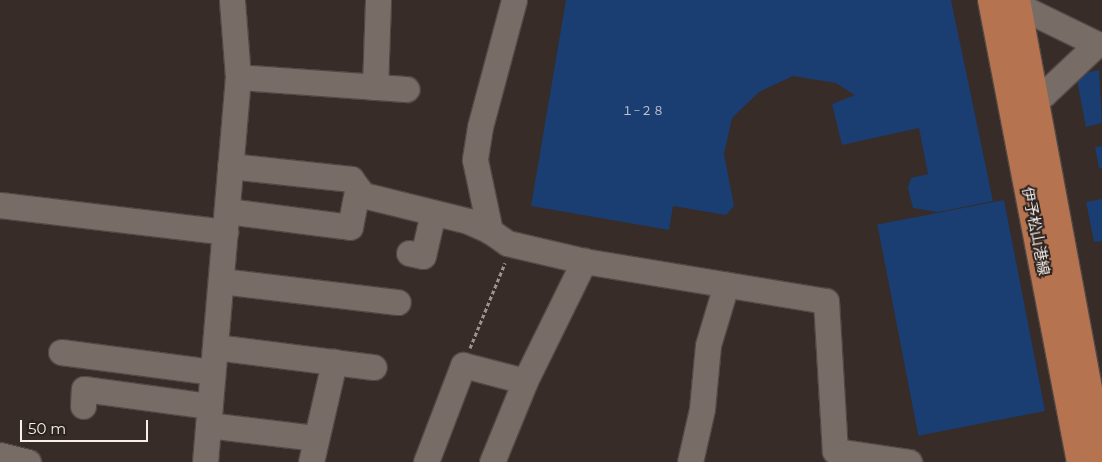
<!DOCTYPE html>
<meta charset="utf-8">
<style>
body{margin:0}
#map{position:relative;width:1102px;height:462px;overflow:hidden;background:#372c27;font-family:Montserrat,"Noto Sans JP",sans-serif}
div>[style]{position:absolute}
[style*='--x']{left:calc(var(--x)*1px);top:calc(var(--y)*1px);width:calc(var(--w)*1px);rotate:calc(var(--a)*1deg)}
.building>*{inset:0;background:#1a3d72;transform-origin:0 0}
.path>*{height:3px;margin-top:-1.5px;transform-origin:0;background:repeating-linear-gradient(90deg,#9d9491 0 4px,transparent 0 6.5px)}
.roads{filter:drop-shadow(1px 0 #524945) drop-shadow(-1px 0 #524945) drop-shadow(0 1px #524945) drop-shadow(0 -1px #524945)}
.minor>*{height:25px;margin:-12.5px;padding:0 12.5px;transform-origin:12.5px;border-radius:12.5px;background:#786c67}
.major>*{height:28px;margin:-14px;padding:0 14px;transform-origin:14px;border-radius:14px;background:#b67350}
span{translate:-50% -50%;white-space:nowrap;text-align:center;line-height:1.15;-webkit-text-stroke:4px #2c221e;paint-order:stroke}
.number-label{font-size:12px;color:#bfc2ce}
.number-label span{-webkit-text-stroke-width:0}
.street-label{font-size:15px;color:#f6efec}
.scale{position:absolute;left:20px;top:420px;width:128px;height:22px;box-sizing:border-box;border:2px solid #f6efec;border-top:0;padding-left:6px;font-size:15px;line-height:18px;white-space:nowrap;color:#f6efec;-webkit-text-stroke:4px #2c221e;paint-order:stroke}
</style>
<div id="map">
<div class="building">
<div style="clip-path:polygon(566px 0,951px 0,993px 201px,938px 212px,913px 208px,908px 188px,911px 178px,928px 174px,919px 128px,842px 145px,832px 104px,855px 95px,836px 83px,793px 76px,759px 92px,732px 118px,724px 154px,734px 206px,726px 215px,673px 206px,669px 230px,531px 206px)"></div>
<div style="clip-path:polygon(1099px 70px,1102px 123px,1086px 127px,1076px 75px)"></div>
<div style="clip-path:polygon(1102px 146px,1102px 168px,1099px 168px,1095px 147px)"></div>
<div style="clip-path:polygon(1102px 199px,1102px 241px,1094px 242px,1086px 202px)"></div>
<div style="left:1004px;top:200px;width:215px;height:129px;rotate:79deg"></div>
</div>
<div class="path">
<div style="--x:470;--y:348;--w:92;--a:-67.6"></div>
</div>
<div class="roads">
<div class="minor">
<div style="--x:514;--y:0;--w:131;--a:105"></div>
<div style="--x:480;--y:127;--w:33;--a:99"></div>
<div style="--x:475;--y:160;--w:73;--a:78.1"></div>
<div style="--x:490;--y:231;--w:21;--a:35"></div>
<div style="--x:507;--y:243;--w:79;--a:13.2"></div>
<div style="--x:584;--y:261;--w:245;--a:9.4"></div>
<div style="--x:826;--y:301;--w:150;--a:86.6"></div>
<div style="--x:835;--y:451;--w:75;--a:8.5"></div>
<div style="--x:1017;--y:5;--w:89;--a:26"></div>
<div style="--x:1097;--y:44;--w:73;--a:136.7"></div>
<div style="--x:1044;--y:94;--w:12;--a:160"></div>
<div style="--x:238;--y:77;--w:169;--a:4.1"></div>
<div style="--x:375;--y:87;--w:87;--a:-88"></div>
<div style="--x:230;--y:166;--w:122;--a:6.1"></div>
<div style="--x:351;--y:179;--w:20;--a:53"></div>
<div style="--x:363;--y:195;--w:108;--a:13.9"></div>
<div style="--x:468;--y:221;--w:24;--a:24"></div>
<div style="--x:0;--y:205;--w:227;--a:6.8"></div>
<div style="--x:227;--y:211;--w:124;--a:7.4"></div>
<div style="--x:350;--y:227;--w:37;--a:-79"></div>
<div style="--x:409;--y:253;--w:14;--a:12"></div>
<div style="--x:423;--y:256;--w:44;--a:-76.9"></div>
<div style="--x:221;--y:281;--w:178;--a:6.8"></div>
<div style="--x:215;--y:347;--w:160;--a:7.2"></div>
<div style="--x:61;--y:352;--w:152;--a:7.5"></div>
<div style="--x:83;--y:406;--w:17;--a:-87"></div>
<div style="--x:84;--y:389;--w:127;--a:7.7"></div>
<div style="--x:208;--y:425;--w:109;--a:6.9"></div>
<div style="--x:0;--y:455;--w:29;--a:14"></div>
<div style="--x:205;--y:462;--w:386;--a:-85.1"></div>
<div style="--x:238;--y:77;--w:77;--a:-94.5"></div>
<div style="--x:311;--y:462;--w:103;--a:-77"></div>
<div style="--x:426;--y:462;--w:104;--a:-69.1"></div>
<div style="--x:463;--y:365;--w:64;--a:14.5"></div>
<div style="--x:492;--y:462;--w:87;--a:-67.8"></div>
<div style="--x:525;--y:381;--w:134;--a:-63.8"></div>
<div style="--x:690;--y:462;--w:54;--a:-77.2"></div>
<div style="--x:702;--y:409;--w:64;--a:-84.6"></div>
<div style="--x:708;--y:345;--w:63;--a:-73.3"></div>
</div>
<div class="major">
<div style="--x:992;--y:0;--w:470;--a:79.1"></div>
<div style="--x:1016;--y:0;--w:470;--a:79.5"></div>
</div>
</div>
<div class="number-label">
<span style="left:643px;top:111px">１−２８</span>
</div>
<div class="street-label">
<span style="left:1036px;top:231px;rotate:79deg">伊予松山港線</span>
</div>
<div class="scale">50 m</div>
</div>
